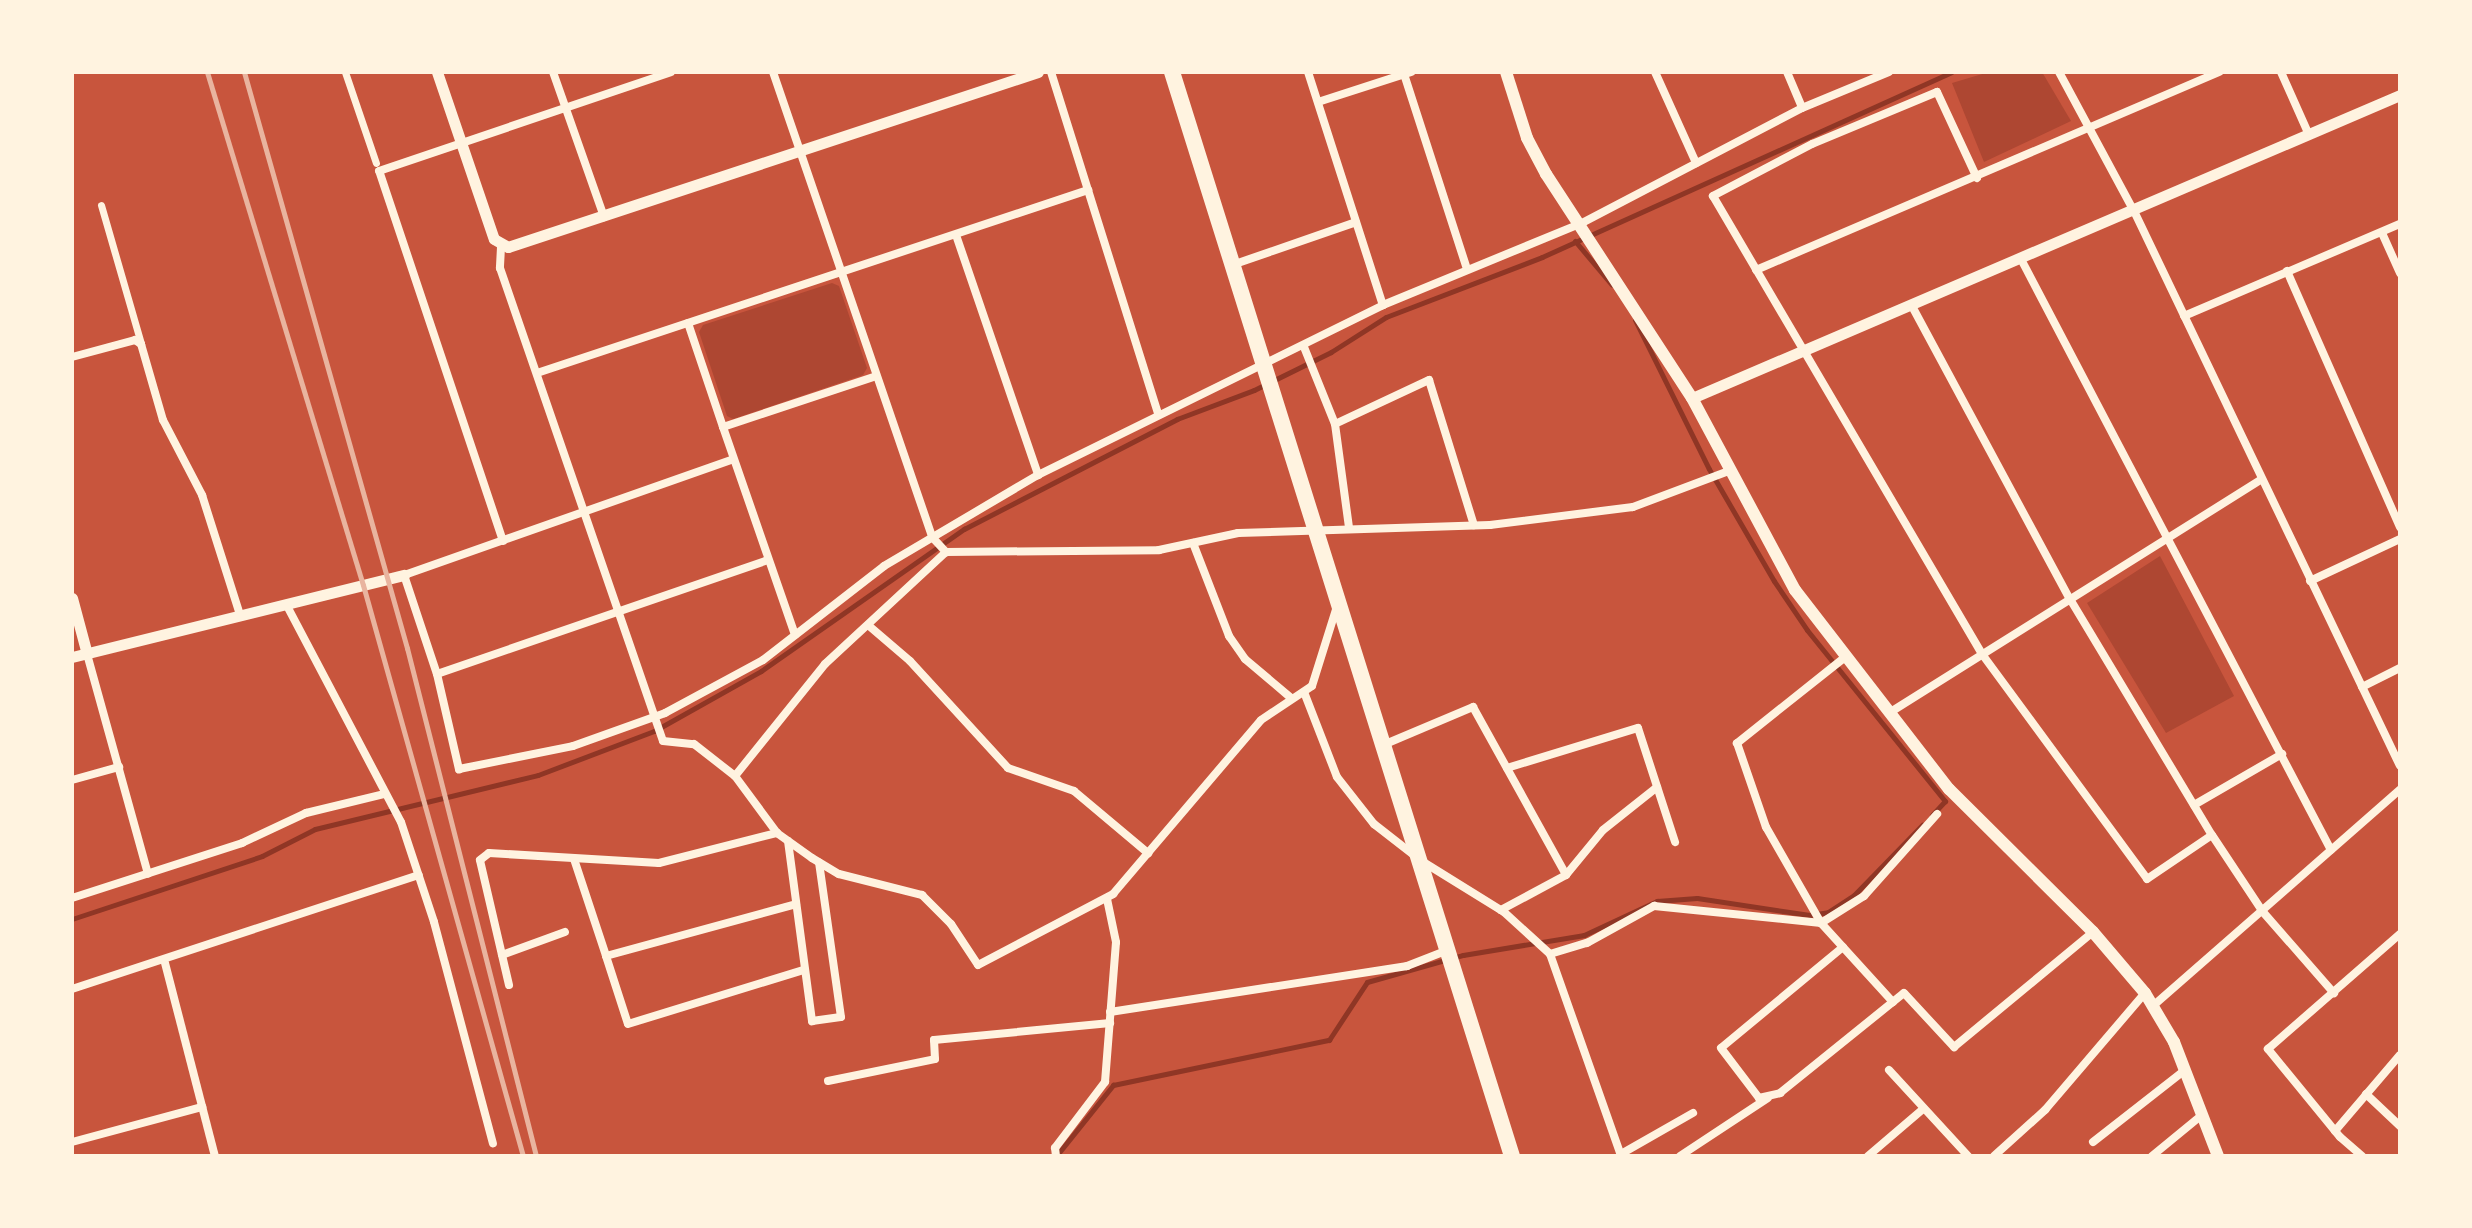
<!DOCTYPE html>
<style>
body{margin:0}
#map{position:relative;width:2472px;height:1228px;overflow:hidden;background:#c8553d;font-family:"Work Sans",sans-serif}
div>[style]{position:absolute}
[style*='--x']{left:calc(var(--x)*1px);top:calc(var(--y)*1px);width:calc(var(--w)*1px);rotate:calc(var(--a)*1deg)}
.green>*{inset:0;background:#ae4732}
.stream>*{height:5px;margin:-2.5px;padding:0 2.5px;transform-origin:2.5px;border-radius:2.5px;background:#8f3625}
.pedestrian>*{height:7px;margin:-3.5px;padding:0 3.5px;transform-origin:3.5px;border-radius:3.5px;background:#fff3e0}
.minor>*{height:8px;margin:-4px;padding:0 4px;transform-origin:4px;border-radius:4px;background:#fff3e0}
.tertiary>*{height:11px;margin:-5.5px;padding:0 5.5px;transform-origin:5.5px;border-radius:5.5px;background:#fff3e0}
.secondary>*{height:12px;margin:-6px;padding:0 6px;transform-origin:6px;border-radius:6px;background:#fff3e0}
.trunk>*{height:16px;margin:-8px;padding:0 8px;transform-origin:8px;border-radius:8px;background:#fff3e0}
.rail>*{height:5px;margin:-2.5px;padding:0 2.5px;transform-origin:2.5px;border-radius:2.5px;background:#e9b49f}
span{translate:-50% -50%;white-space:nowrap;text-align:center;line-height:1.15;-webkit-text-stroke:8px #fff3e0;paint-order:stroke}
.frame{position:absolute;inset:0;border:74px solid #fff3e0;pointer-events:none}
</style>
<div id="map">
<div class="green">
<div style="clip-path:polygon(1989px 72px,2042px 72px,2071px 121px,1984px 162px,1952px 83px)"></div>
<div style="clip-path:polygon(832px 283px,839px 286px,867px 368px,863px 375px,733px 419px,727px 416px,699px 332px,703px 325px)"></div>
<div style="clip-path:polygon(2160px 556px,2234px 696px,2166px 733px,2087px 603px)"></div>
</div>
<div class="stream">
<div style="--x:1575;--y:241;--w:57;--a:49.9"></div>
<div style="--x:1635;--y:320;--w:166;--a:63.6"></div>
<div style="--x:1709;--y:469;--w:129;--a:59.9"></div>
<div style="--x:1774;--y:581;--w:59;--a:56"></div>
<div style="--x:1807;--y:630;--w:220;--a:51.1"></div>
<div style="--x:1945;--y:801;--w:19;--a:133"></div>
<div style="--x:72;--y:919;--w:200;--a:-18.3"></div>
<div style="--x:262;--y:856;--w:59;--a:-27"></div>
<div style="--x:315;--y:829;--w:229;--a:-13.6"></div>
<div style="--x:538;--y:775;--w:124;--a:-20.8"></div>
<div style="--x:654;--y:731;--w:123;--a:-29.3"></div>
<div style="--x:761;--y:671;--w:248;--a:-35"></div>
<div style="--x:964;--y:529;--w:240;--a:-27.3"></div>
<div style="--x:1177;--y:419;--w:82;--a:-20.6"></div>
<div style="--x:1254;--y:390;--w:86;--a:-26.3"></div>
<div style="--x:1331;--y:352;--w:65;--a:-32.5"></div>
<div style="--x:1386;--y:317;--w:167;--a:-21"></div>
<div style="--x:1542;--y:257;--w:449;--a:-24.3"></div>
<div style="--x:1057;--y:1155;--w:90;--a:-51.3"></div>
<div style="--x:1113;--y:1085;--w:221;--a:-11.8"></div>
<div style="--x:1329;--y:1040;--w:69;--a:-56.8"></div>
<div style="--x:1367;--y:982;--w:100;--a:-15.7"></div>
<div style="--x:1463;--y:955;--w:123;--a:-9.4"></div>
<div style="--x:1584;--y:935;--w:81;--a:-25"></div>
<div style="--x:1657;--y:901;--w:40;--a:-4.3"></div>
<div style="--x:1697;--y:898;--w:114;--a:8.6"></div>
<div style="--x:1810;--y:915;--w:18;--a:-9"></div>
<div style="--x:1828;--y:912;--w:31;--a:-33"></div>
<div style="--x:1854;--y:895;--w:98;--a:-45.8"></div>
</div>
<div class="pedestrian">
<div style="--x:345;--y:72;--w:96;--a:71.2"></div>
<div style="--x:101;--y:205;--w:145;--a:73.9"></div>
</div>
<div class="minor">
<div style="--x:553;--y:72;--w:154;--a:70.6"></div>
<div style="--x:773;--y:72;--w:491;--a:71.1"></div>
<div style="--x:932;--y:537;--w:21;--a:47"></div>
<div style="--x:946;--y:552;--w:213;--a:-0.5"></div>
<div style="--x:1159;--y:550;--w:81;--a:-12.1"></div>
<div style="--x:1238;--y:533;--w:252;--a:-1.8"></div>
<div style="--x:1490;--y:525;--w:144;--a:-7.2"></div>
<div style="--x:1633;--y:507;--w:103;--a:-20.6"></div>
<div style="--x:1051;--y:72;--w:357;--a:72.6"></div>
<div style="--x:1308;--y:72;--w:245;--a:72.2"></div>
<div style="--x:1655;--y:72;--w:100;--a:65.7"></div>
<div style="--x:1787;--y:72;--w:39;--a:67"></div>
<div style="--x:2059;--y:72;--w:158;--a:61.7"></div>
<div style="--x:2134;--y:211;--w:615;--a:64.39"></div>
<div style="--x:2281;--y:72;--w:69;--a:66"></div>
<div style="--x:1404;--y:74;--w:202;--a:72.1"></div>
<div style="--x:1318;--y:102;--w:98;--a:-17.9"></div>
<div style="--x:1977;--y:178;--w:95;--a:-114.9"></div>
<div style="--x:1937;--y:92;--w:135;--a:157.4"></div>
<div style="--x:1812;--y:144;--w:112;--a:152.3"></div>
<div style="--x:1713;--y:196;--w:531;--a:59.57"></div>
<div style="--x:1982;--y:654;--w:279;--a:53.7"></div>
<div style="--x:2147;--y:879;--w:78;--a:-34.1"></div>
<div style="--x:2382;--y:233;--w:44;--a:65.8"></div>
<div style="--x:956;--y:235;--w:254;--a:71.1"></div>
<div style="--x:501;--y:247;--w:21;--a:93"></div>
<div style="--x:500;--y:268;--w:500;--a:70.99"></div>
<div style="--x:663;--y:741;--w:31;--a:6"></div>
<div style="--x:694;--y:744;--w:52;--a:38"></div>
<div style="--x:735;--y:776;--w:71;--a:53.6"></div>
<div style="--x:777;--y:833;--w:43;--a:35.5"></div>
<div style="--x:812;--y:858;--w:31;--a:31"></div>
<div style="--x:839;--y:874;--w:86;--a:14.2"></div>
<div style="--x:922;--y:895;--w:41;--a:45"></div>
<div style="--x:951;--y:924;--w:49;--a:56.6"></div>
<div style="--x:978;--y:965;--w:153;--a:-27.7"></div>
<div style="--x:1113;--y:894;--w:228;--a:-49.6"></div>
<div style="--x:1261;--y:720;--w:61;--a:-33.7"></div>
<div style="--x:1312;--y:686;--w:84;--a:-72.6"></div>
<div style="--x:2022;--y:261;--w:665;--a:62.32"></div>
<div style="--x:1235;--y:264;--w:128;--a:-19.1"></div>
<div style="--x:1756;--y:270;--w:504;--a:-23.15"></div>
<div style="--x:2287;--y:271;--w:280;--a:66.2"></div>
<div style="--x:1913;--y:308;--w:331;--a:61.7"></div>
<div style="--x:2070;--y:599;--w:275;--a:59"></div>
<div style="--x:2212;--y:835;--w:92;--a:56.5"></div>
<div style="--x:2263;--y:912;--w:108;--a:48.8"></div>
<div style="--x:2184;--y:316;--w:235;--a:-23.1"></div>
<div style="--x:688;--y:323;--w:110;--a:71.4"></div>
<div style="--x:723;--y:427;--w:161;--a:-18.4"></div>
<div style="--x:1304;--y:347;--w:83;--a:68.1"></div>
<div style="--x:1335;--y:424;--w:105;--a:82.3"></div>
<div style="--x:72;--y:357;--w:65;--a:-15.1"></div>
<div style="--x:135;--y:340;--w:7;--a:34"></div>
<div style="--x:141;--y:344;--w:79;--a:73.9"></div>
<div style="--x:163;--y:420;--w:85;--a:62.5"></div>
<div style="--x:202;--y:495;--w:126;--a:72.4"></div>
<div style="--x:537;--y:373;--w:581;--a:-18.37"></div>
<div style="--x:1335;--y:424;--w:104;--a:-25.1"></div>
<div style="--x:1429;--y:380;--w:152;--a:72.8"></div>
<div style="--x:723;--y:427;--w:220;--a:70.9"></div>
<div style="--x:731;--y:460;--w:347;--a:160.6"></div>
<div style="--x:404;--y:575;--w:104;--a:71.6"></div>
<div style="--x:437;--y:674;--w:98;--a:77"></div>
<div style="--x:459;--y:769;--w:116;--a:-11.4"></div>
<div style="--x:573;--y:746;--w:98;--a:-19.7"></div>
<div style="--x:665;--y:713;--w:111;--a:-28.4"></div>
<div style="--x:763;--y:660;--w:153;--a:-37.8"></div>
<div style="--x:884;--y:566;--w:179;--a:-30.6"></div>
<div style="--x:1038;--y:475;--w:385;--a:-26.2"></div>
<div style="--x:1383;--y:305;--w:213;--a:-22.4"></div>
<div style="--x:1580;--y:224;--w:250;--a:-27.6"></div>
<div style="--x:1802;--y:108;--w:94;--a:-22.5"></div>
<div style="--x:503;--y:541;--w:390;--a:-108.5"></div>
<div style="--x:379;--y:171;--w:308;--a:-18.7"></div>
<div style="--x:1193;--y:543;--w:100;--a:68.8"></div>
<div style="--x:1229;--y:636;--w:28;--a:55"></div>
<div style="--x:1245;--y:659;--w:59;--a:40.2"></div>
<div style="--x:2310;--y:581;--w:99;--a:-25"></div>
<div style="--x:286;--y:604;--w:246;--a:62.2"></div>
<div style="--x:401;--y:822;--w:105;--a:71.7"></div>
<div style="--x:434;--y:922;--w:229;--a:75.1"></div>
<div style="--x:868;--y:625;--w:55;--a:40.6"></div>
<div style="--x:910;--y:661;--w:145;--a:47.5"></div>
<div style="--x:1008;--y:768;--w:70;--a:19.2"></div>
<div style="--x:1074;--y:791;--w:97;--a:40"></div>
<div style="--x:87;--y:654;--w:228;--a:74.5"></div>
<div style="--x:1844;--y:658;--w:137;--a:141.5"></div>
<div style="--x:1737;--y:743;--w:89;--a:71"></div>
<div style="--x:1766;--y:827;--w:111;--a:60.2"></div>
<div style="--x:1821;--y:923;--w:107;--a:47.7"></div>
<div style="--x:437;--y:674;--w:350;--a:-19"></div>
<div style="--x:2362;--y:687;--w:42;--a:-26.6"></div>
<div style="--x:1304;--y:692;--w:91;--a:68.8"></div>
<div style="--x:1337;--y:777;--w:60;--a:51.8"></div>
<div style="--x:1374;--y:824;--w:58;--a:38"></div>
<div style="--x:1420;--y:860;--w:99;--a:31.8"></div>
<div style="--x:1504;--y:912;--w:62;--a:42.4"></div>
<div style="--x:1550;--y:954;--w:214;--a:70.6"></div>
<div style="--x:1889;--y:713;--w:440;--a:-32.1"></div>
<div style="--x:1383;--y:745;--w:98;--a:-22.9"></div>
<div style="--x:1473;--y:707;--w:192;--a:61"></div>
<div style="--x:1566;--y:875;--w:74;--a:151.7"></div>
<div style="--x:1507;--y:768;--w:137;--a:-17"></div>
<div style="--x:1638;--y:728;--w:120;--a:72"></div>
<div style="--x:735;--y:776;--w:144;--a:-51.2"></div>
<div style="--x:825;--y:664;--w:165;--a:-42.8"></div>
<div style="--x:72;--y:780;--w:49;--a:-15.5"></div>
<div style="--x:2194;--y:805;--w:102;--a:-30.1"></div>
<div style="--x:788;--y:841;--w:182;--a:82.4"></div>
<div style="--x:812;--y:1021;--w:29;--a:-8"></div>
<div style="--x:841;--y:1017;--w:156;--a:-98.1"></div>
<div style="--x:574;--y:859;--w:102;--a:71.7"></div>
<div style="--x:606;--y:956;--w:197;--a:-15.3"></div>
<div style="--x:1566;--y:875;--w:58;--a:-50.6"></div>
<div style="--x:1603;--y:830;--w:69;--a:-38.5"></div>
<div style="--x:72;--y:898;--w:179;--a:-17.9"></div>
<div style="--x:242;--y:843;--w:71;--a:-25.1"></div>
<div style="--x:306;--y:813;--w:80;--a:-13.7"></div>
<div style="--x:1843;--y:947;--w:158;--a:140.4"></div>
<div style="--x:1721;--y:1048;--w:63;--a:52.8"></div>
<div style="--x:1759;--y:1098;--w:22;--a:-13"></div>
<div style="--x:1780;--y:1093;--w:159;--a:-38.9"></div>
<div style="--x:1904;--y:993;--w:74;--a:47.2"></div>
<div style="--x:1954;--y:1047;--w:180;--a:-39.6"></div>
<div style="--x:1550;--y:954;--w:39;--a:-17"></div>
<div style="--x:1587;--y:943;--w:77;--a:-28.9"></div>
<div style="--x:1654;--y:906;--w:168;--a:5.8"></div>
<div style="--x:1821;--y:923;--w:51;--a:-32.1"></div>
<div style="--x:1864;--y:896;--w:110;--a:-48.3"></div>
<div style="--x:502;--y:955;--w:67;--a:-20.1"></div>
<div style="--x:606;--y:956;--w:71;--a:72.1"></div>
<div style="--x:628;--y:1024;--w:184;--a:-17.1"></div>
<div style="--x:165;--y:963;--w:199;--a:75.5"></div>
<div style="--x:509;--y:985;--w:128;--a:-103.1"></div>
<div style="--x:480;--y:860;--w:11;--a:-38"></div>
<div style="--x:489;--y:853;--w:170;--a:3.4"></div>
<div style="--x:659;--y:863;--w:122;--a:-14.3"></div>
<div style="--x:72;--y:989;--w:365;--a:-18.2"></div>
<div style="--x:2154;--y:1005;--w:327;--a:-41.2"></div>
<div style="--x:1110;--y:1012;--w:301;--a:-8.8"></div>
<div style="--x:1407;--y:966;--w:44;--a:-21.3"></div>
<div style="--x:1889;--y:1070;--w:117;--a:47.4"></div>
<div style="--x:828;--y:1081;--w:109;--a:-11.6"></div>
<div style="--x:935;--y:1059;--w:19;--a:-93"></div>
<div style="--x:934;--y:1040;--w:177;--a:-5.5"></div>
<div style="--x:2366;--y:1094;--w:47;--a:43.3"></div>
<div style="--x:2335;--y:1131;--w:100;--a:-49.5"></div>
<div style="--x:72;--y:1142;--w:135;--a:-15.1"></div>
<div style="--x:2093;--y:1142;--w:117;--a:-38"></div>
<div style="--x:1621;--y:1154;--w:83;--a:-29.7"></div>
<div style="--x:1056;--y:1156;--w:8;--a:-97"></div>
<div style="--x:1055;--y:1148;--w:83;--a:-52.9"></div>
<div style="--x:1105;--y:1082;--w:140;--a:-85.5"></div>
<div style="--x:1116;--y:942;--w:44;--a:-101.8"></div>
<div style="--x:1680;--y:1156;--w:105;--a:-33.4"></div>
<div style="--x:1868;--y:1156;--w:72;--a:-40.5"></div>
<div style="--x:1994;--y:1156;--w:69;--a:-42"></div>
<div style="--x:2045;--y:1110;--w:154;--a:-49.5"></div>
<div style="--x:2152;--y:1156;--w:65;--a:-39.4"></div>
<div style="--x:2362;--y:1156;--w:29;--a:-139"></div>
<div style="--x:2340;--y:1137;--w:114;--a:-129.3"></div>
<div style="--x:2268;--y:1049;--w:175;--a:-41.1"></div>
</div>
<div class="tertiary">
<div style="--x:437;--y:72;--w:176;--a:71.2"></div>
<div style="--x:494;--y:239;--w:16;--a:30"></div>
<div style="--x:508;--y:247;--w:558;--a:-18.27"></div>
<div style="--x:1692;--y:398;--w:770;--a:-23.17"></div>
<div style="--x:72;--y:598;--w:58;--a:75"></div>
<div style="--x:72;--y:657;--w:342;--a:-13.9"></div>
</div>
<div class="secondary">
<div style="--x:1506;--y:72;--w:69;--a:72.3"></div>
<div style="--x:1527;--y:138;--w:41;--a:62.2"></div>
<div style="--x:1546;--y:174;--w:267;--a:56.9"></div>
<div style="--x:1692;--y:398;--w:218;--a:61.8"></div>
<div style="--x:1795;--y:590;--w:252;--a:52.3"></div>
<div style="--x:1949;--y:789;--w:203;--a:44.8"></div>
<div style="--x:2093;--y:932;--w:80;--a:49.6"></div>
<div style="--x:2145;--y:993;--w:57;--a:59.4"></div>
<div style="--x:2174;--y:1042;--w:122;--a:68.9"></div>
</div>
<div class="trunk">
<div style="--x:1172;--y:72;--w:1136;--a:72.59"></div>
</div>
<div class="rail">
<div style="--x:207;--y:72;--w:536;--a:73.09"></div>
<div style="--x:363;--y:585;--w:593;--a:74.35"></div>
<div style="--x:244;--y:72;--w:599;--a:74.2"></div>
<div style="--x:407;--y:648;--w:524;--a:75.75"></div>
</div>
<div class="frame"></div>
</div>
